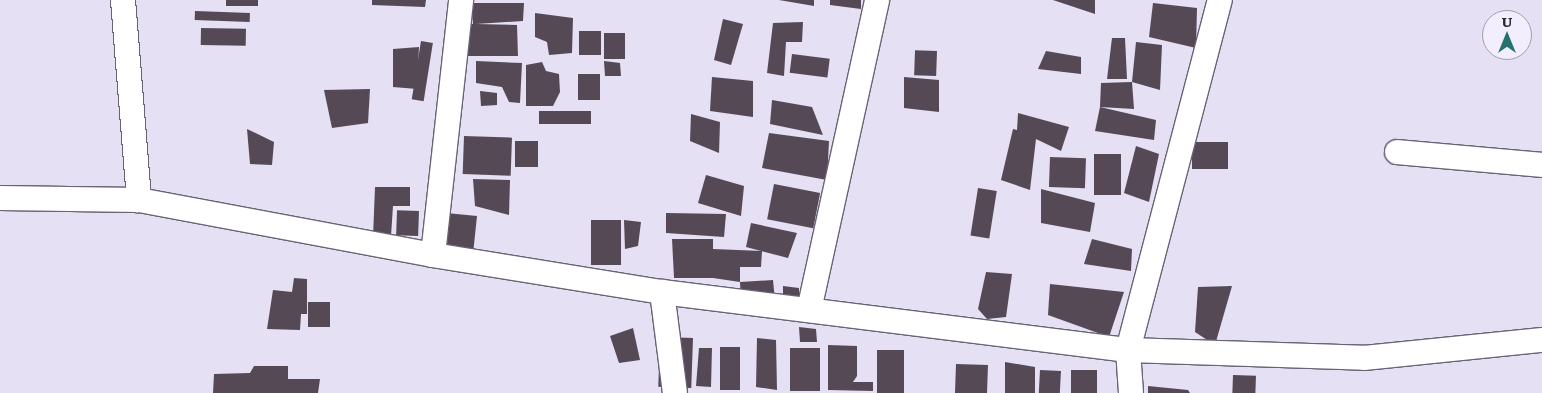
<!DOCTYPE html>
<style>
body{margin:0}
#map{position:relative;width:1542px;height:393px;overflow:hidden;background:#e5e0f3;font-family:Literata,serif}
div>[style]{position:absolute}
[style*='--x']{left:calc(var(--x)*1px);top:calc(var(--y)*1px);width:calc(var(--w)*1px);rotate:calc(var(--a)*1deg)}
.building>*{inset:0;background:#554956;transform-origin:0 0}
.roads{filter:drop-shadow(1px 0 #686375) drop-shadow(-1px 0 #686375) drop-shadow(0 1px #686375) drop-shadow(0 -1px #686375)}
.street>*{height:24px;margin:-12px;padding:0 12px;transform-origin:12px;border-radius:12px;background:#fff}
span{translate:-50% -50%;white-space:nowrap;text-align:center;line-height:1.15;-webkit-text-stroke:5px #f2eefd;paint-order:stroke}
.north{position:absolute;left:1482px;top:10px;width:50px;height:50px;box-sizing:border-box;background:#f2eefd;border:1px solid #a29fab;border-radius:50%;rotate:0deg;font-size:14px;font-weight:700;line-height:20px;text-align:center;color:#2a282f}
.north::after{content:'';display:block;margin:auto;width:18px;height:22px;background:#26716e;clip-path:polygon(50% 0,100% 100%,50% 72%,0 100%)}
</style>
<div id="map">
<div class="building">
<div style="left:226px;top:0;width:32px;height:6px"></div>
<div style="clip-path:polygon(372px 0,426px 0,425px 7px,372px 5px)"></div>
<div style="clip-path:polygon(779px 0,814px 0,814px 6px)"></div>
<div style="clip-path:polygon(830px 0,861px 0,861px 9px,830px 5px)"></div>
<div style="clip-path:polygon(1053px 0,1095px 0,1095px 14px)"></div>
<div style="clip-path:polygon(471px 3px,524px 3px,523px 21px,476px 24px,517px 25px,518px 56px,467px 56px,467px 24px,473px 24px)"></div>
<div style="clip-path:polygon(1153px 3px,1197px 8px,1196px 48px,1149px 37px)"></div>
<div style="left:195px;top:11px;width:55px;height:9px;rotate:2deg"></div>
<div style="clip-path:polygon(535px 13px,573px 18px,572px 53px,549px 55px,547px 42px,535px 37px)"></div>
<div style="clip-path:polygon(723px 19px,743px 24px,731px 65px,714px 60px)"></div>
<div style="clip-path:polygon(803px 22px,802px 42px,786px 42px,784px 76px,767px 73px,773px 23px)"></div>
<div style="left:201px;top:28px;width:45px;height:17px;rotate:1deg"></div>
<div style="left:601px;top:31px;width:24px;height:22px;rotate:90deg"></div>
<div style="left:625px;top:33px;width:26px;height:21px;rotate:90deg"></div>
<div style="clip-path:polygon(1112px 38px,1125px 38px,1127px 79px,1107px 79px)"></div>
<div style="left:421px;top:41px;width:12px;height:59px;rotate:9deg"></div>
<div style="clip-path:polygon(1136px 42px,1162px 45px,1160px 90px,1132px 82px)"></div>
<div style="clip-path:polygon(419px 47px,417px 89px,393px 87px,393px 49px)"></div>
<div style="left:937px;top:51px;width:25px;height:22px;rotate:92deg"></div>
<div style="clip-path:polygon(1046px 51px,1081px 57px,1081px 74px,1038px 69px)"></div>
<div style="left:792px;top:54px;width:38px;height:19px;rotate:7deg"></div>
<div style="clip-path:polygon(476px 61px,522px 63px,520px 103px,509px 102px,502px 87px,476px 83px)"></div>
<div style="clip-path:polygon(604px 61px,620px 63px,621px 76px,605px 76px)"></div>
<div style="clip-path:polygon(542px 62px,546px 71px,559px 74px,560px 92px,553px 106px,526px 106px,526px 65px)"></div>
<div style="left:578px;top:74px;width:22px;height:26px"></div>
<div style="clip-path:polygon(712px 77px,753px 81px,753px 117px,710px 111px)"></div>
<div style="clip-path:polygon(904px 77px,939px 80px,939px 112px,904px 108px)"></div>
<div style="clip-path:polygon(1132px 82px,1134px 109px,1100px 107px,1101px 83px)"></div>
<div style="clip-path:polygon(370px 89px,368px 123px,332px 128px,324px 90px)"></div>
<div style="clip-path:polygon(480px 91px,497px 93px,497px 105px,481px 106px)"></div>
<div style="clip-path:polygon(772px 100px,812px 107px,823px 135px,770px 124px)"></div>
<div style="clip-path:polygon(1100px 107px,1156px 120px,1154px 140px,1095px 131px)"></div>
<div style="left:539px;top:111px;width:52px;height:13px"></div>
<div style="clip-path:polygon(1018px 113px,1069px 127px,1061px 151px,1036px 139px,1030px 190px,1001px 180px,1013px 129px,1017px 130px)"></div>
<div style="clip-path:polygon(691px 114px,720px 122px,719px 153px,690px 141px)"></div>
<div style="clip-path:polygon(247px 129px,274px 142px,272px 165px,250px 164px)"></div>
<div style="clip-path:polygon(769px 133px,829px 141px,827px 180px,762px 168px)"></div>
<div style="left:464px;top:136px;width:48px;height:38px;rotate:2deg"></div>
<div style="left:515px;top:141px;width:23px;height:26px"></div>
<div style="left:1192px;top:142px;width:36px;height:27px"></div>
<div style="clip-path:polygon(1136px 146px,1159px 154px,1149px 202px,1124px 193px)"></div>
<div style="left:1094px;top:154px;width:27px;height:41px"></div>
<div style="left:1050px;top:157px;width:36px;height:30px;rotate:2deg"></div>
<div style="clip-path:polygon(706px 175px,744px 186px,741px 216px,698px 203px)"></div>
<div style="clip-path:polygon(473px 179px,510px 180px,509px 215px,475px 206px)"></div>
<div style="left:774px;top:184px;width:47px;height:36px;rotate:11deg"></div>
<div style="clip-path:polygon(375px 187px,410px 187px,410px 206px,393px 206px,391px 236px,373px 237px)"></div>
<div style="left:978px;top:188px;width:19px;height:48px;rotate:9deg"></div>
<div style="clip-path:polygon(1041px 189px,1095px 203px,1090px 232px,1041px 223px)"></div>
<div style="left:419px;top:211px;width:25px;height:22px;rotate:92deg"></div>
<div style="clip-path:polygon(446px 213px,477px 216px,473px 254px,447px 247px)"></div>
<div style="clip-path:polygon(666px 213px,726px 214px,724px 237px,666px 233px)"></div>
<div style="left:591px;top:220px;width:30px;height:45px"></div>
<div style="clip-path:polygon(624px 220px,641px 222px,638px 246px,625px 249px)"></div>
<div style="clip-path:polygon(751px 223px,797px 233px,788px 258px,746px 247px)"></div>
<div style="clip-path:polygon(672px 239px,713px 239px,713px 249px,762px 251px,761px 267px,740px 267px,740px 282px,773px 280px,775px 301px,741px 302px,740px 282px,713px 278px,674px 278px)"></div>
<div style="clip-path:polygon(1092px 239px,1132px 249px,1131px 271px,1084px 264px)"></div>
<div style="clip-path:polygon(986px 272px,1012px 274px,1006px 317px,987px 319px,978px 309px)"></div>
<div style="clip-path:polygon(294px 278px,307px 279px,307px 314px,301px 314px,300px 330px,267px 329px,273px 290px,292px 292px)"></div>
<div style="clip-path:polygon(1050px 284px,1124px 292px,1109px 337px,1048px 315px)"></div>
<div style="clip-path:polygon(783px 286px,799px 288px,799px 300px,783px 301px)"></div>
<div style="clip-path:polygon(1232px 286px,1215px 345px,1195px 332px,1198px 287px)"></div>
<div style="left:330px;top:302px;width:25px;height:22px;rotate:90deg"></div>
<div style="clip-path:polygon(799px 327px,816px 329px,817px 342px,800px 342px)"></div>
<div style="clip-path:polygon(633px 328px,640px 360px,619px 363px,610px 336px)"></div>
<div style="left:693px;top:338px;width:50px;height:33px;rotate:92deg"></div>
<div style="clip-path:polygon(757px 338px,776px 340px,777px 390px,756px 387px)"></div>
<div style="clip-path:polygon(828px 345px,857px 346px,857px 376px,853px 382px,873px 382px,873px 391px,828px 390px)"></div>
<div style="left:720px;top:347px;width:20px;height:43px"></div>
<div style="clip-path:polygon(699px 348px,712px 348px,711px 387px,696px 386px)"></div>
<div style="left:790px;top:348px;width:30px;height:43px"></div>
<div style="left:877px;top:350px;width:27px;height:43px"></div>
<div style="clip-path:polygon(1005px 362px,1035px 367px,1035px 393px,1005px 393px)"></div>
<div style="left:956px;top:364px;width:32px;height:29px;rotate:2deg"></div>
<div style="clip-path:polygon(254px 366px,288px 366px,288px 379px,320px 379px,318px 393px,213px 393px,214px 374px,250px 373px)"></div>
<div style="left:1040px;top:370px;width:21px;height:23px;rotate:3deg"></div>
<div style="left:1097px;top:370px;width:23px;height:26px;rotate:90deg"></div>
<div style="left:1233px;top:375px;width:23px;height:18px;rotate:2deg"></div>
<div style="clip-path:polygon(1148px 386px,1188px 390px,1190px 393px,1148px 393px)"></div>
</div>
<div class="roads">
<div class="street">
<div style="--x:123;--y:0;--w:201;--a:85.4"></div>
<div style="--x:1397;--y:152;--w:146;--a:5.1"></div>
<div style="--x:0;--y:198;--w:139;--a:0.8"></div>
<div style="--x:139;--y:200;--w:299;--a:10.6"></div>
<div style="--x:433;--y:255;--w:232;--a:9.2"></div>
<div style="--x:662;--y:292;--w:470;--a:7.1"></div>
<div style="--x:1128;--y:350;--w:236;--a:1.9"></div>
<div style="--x:1364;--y:358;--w:179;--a:-5.8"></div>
<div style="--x:433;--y:255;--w:257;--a:-83.7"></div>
<div style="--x:662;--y:292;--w:102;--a:82.7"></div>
<div style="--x:809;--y:310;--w:317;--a:-77.6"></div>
<div style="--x:1131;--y:393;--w:43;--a:-94"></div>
<div style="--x:1128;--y:350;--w:362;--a:-75.3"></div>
</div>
</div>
<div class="north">U</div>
</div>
